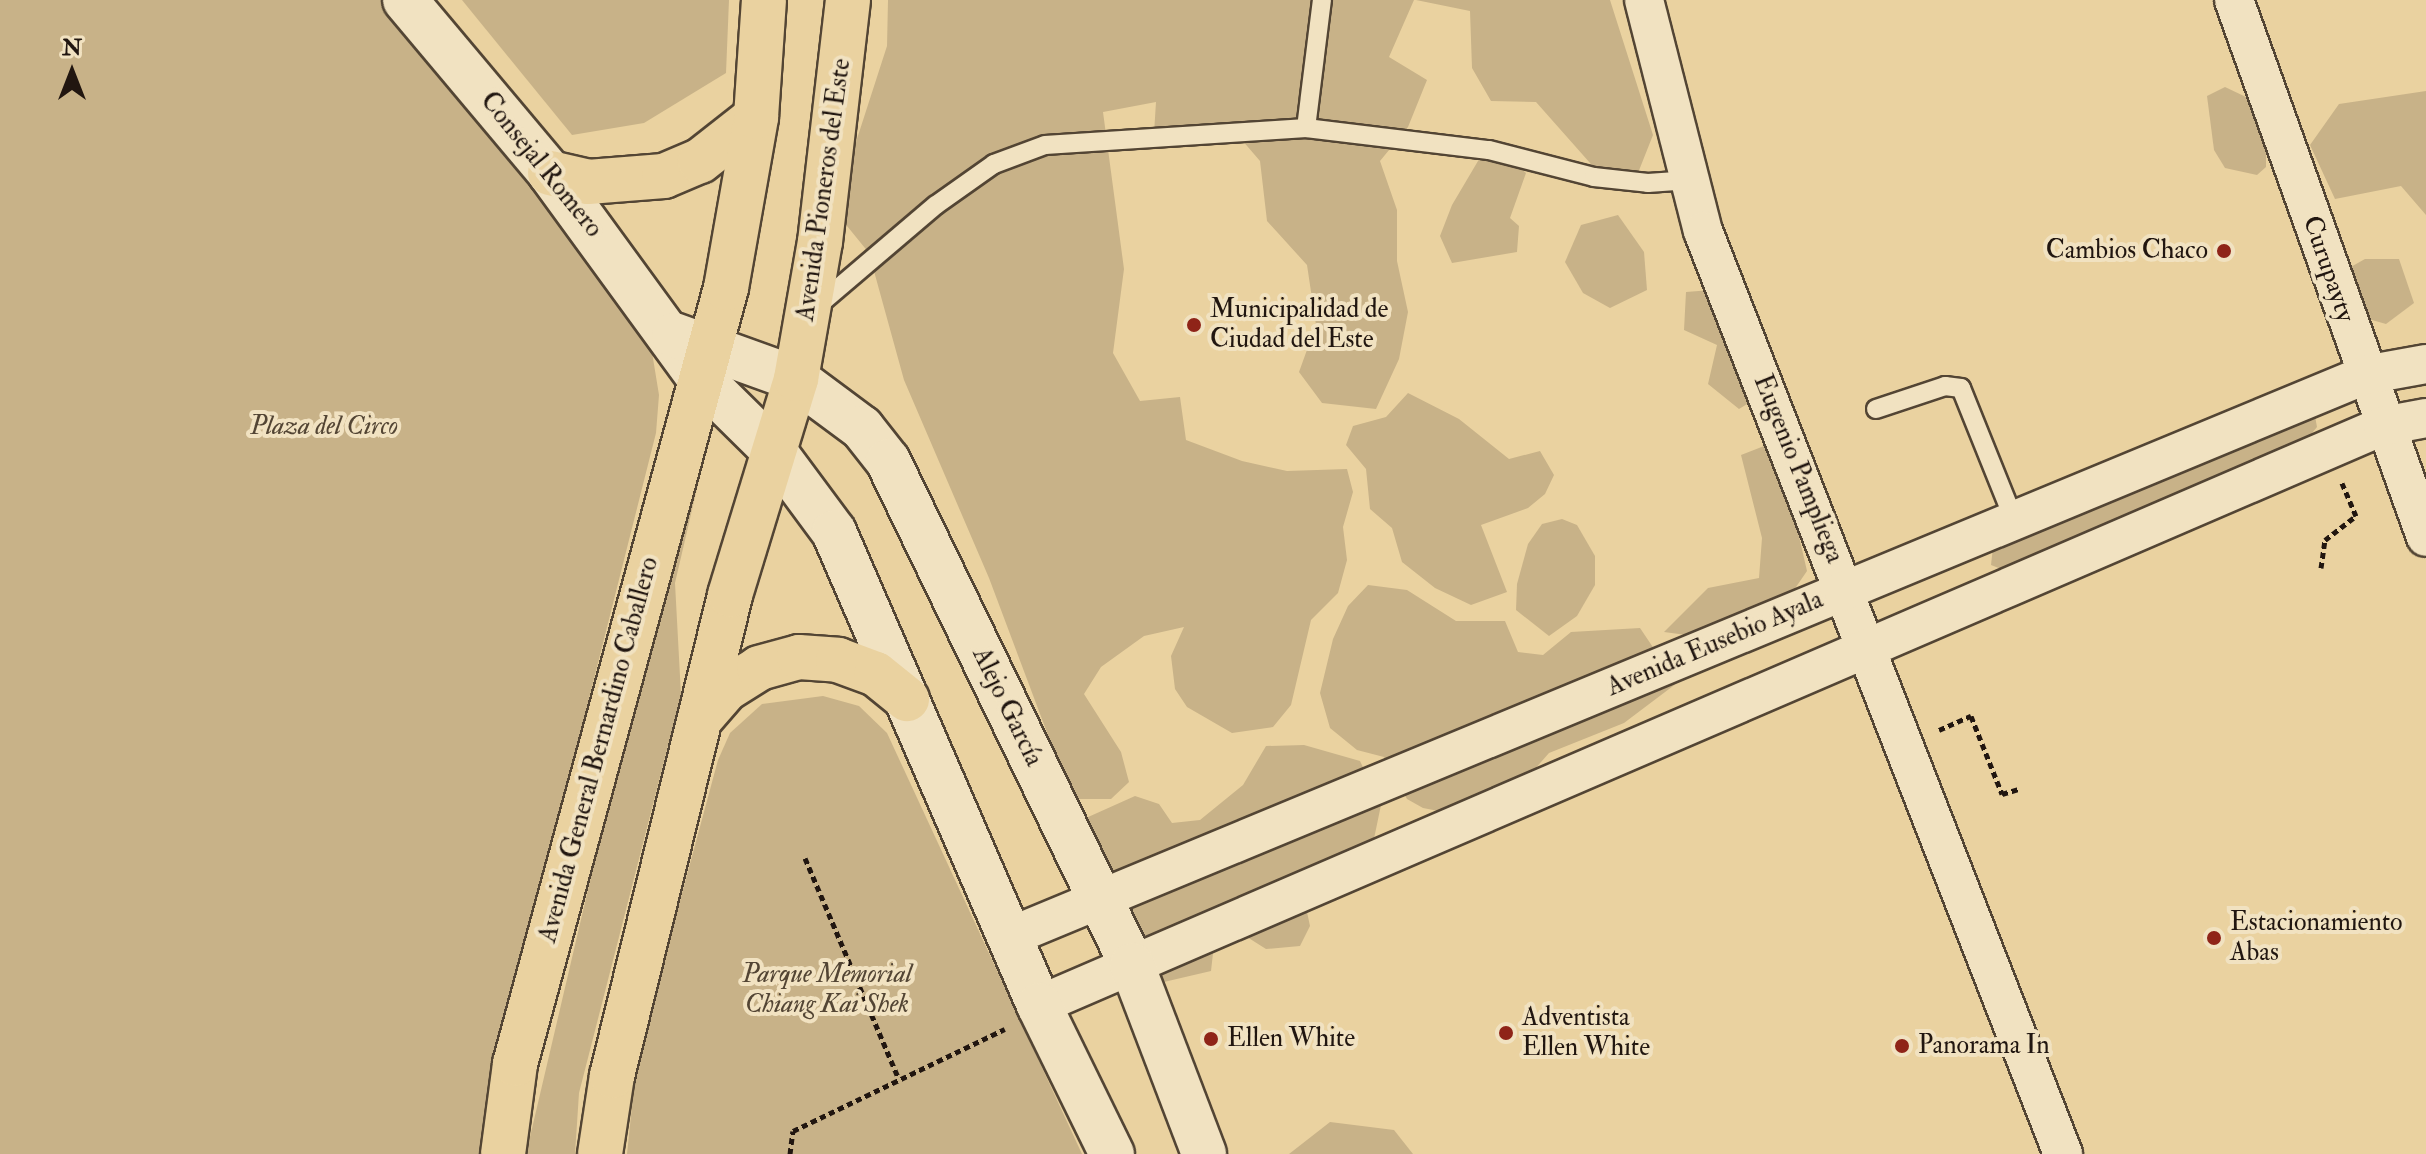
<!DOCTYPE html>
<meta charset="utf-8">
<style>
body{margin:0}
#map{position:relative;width:2426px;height:1154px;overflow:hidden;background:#ead2a0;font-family:"IM FELL Double Pica",serif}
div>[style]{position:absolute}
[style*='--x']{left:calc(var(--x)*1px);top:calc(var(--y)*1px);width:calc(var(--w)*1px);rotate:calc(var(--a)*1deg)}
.green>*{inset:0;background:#c8b288}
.path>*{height:5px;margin-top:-2.5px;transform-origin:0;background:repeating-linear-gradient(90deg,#211610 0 6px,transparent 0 10px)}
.roads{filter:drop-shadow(2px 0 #534534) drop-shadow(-2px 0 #534534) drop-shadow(0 2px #534534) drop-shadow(0 -2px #534534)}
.service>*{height:18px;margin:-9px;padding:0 9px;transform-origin:9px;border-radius:9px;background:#f1e2c1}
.minor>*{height:38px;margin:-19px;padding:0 19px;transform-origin:19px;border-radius:19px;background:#f1e2c1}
.tertiary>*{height:44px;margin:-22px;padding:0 22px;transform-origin:22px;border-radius:22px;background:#f1e2c1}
.primary>*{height:44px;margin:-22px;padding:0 22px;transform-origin:22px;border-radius:22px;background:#ead2a0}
.dots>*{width:22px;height:22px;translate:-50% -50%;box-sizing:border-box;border:4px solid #f1e2c1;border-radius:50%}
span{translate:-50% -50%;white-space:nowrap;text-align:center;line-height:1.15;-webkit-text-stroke:8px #f1e2c1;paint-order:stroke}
.street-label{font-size:26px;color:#211610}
.poi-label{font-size:26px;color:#211610}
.right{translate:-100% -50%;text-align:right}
.left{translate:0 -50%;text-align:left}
.park-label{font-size:26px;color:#534534;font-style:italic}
.north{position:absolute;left:32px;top:32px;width:80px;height:80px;-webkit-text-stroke:6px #f1e2c1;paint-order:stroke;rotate:0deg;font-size:22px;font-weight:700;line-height:32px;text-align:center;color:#211610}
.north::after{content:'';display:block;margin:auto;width:28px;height:36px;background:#211610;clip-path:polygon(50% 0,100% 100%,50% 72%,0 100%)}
</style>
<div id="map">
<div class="green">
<div style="clip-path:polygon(0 0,387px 0,619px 273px,651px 346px,659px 395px,656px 433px,493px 1079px,498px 1154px,0 1154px)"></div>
<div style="clip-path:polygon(462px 0,729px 0,726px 73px,644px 123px,572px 135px)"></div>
<div style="clip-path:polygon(888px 0,1414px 0,1389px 57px,1427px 80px,1408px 127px,1380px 161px,1397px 210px,1397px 261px,1408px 312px,1399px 359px,1376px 409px,1322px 403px,1299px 372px,1316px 325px,1307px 265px,1267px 221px,1260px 161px,1229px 125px,1199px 142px,1153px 149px,1156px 102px,1103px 112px,1124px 269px,1113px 353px,1140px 401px,1180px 397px,1186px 440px,1242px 461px,1287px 471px,1347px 469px,1353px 492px,1343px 527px,1347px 560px,1338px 593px,1311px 620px,1291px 705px,1273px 727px,1232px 733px,1187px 707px,1175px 689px,1171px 656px,1184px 627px,1144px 636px,1101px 667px,1084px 694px,1121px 752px,1129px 782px,1111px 799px,1072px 799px,989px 578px,904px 380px,869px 253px,834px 210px,887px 46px)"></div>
<div style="clip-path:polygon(1416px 0,1610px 0,1653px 135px,1636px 178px,1598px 172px,1536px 102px,1491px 101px,1472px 68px,1470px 11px)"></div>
<div style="clip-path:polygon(2225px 87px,2246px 97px,2266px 144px,2266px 167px,2257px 175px,2225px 168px,2214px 150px,2207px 96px)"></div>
<div style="clip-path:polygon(2426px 91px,2426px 215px,2401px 186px,2335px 199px,2310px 145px,2339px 104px)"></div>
<div style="clip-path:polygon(1511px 160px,1526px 173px,1510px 218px,1519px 226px,1517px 252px,1452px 263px,1440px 236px,1452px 205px,1478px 161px)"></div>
<div style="clip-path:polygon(1618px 215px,1644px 252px,1647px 290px,1610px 308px,1583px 293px,1565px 262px,1581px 225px)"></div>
<div style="clip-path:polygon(2365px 259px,2399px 259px,2414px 303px,2386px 324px,2358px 316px,2340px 273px)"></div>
<div style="clip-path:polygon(1724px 289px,1765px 393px,1739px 409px,1708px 384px,1717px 345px,1684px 330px,1686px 292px)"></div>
<div style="clip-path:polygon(1408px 393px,1459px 419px,1509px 459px,1540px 451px,1554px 475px,1545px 494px,1528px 508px,1481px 525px,1507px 592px,1471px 605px,1435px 588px,1402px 562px,1392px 528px,1370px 509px,1366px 469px,1346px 445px,1353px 426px,1386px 417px)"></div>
<div style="clip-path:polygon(2313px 405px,2317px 427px,2298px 450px,2009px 572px,1991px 565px,1993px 547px)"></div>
<div style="clip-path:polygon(696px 429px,709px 437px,675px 583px,681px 695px,579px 1093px,575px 1154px,526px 1154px)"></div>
<div style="clip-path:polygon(1777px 441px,1807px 571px,1785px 603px,1694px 636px,1664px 632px,1708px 588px,1759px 578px,1762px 538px,1741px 455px)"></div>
<div style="clip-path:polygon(1562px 519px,1577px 525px,1595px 556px,1595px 585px,1577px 616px,1549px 636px,1516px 610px,1517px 584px,1528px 544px,1542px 524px)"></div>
<div style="clip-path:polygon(1368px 585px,1407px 590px,1456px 621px,1505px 621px,1518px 652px,1543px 655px,1571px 632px,1640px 628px,1677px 683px,1624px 723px,1549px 753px,1526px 779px,1449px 813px,1423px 808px,1407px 799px,1384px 757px,1357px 750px,1330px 728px,1320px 693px,1333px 639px,1348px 606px)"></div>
<div style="clip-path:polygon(823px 696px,859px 706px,887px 733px,1082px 1154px,627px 1154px,634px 1087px,651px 1008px,718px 760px,730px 733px,762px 704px)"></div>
<div style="clip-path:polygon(1304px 745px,1360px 761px,1381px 805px,1370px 858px,1301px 884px,1310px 926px,1300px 946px,1266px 949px,1217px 918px,1211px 971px,1151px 985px,1077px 822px,1135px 796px,1159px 804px,1172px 823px,1200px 820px,1243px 785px,1266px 746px)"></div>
<div style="clip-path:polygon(1330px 1122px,1394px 1130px,1413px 1154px,1289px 1154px)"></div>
</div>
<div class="path">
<div style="--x:2321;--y:568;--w:28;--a:-82"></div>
<div style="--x:2325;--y:540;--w:39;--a:-38"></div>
<div style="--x:2356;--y:516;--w:36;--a:-113"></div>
<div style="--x:1939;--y:730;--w:35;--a:-24"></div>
<div style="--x:1971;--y:716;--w:84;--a:68.3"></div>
<div style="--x:2002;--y:794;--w:17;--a:-17"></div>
<div style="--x:805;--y:858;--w:238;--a:67"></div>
<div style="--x:790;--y:1154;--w:23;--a:-83"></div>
<div style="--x:793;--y:1131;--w:235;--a:-25.7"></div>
</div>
<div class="roads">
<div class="service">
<div style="--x:1306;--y:128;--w:129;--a:-82.9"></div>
<div style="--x:816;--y:307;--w:157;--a:-40.4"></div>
<div style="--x:936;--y:205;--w:71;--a:-35.3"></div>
<div style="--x:994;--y:164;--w:54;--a:-20.4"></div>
<div style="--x:1045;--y:145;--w:262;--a:-3.7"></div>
<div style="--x:1306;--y:128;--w:184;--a:6.9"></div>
<div style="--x:1489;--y:150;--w:108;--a:14.4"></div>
<div style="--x:1594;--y:177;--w:54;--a:6.3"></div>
<div style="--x:1648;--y:183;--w:42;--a:-4.1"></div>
<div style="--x:1876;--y:409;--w:73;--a:-18.4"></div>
<div style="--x:1945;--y:386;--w:16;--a:7"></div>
<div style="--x:1961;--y:388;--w:142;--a:68.1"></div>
</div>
<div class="minor">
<div style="--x:1644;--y:0;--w:238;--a:75.7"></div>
<div style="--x:1703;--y:231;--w:991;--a:68.69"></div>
<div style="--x:2234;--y:0;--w:570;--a:70.33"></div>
<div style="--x:1009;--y:937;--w:1468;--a:-22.51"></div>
<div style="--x:2365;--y:375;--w:62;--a:-10.2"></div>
<div style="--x:1039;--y:1005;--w:1463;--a:-23.31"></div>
<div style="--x:2383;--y:426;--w:44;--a:-10.5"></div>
</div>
<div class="tertiary">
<div style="--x:405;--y:0;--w:226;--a:50"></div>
<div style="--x:550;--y:173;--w:253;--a:53.9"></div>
<div style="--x:699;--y:377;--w:105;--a:44.6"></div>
<div style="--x:774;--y:451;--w:101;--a:53.5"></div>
<div style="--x:834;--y:532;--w:516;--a:66.57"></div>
<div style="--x:1039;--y:1005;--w:166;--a:63.9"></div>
<div style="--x:674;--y:335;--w:130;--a:19.8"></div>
<div style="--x:796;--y:379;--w:82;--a:36.6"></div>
<div style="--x:862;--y:428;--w:42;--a:51.8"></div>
<div style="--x:888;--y:461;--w:560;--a:64.17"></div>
<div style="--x:1132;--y:965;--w:202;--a:69.1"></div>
</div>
<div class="primary">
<div style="--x:550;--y:173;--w:39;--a:13"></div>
<div style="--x:588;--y:182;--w:76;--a:-4.5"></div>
<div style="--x:664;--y:176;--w:39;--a:-23"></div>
<div style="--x:700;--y:161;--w:71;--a:-38.2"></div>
<div style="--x:700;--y:719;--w:40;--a:-49"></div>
<div style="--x:726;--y:689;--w:39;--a:-32"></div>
<div style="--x:759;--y:668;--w:41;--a:-15.4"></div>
<div style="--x:799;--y:657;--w:39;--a:4"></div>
<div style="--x:838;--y:660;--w:40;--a:20.2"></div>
<div style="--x:876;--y:674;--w:40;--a:39"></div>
<div style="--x:503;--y:1154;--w:91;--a:-82.4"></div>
<div style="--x:515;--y:1064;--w:804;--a:-74.79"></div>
<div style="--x:726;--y:288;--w:174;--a:-80"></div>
<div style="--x:756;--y:117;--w:117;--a:-86.1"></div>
<div style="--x:600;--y:1154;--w:79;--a:-81.3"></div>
<div style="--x:612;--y:1076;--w:495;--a:-76.2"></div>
<div style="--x:730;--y:595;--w:226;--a:-73"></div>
<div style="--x:796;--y:379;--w:139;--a:-80.1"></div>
<div style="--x:820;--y:242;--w:244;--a:-83.4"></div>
</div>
</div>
<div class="dots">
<div style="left:2224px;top:251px;background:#8f2418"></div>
<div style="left:1194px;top:325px;background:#8f2418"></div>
<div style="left:2214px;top:938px;background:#8f2418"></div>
<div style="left:1506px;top:1033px;background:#8f2418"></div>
<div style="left:1211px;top:1039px;background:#8f2418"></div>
<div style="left:1902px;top:1046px;background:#8f2418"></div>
</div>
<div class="street-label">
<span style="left:541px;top:165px;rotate:51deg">Consejal Romero</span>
<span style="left:824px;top:190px;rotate:-82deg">Avenida Pioneros del Este</span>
<span style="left:2328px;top:269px;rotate:71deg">Curupayty</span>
<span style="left:1798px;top:469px;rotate:68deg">Eugenio Pampliega</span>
<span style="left:1715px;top:644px;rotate:-23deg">Avenida Eusebio Ayala</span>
<span style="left:1007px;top:707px;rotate:64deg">Alejo García</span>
<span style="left:599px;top:750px;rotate:-75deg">Avenida General Bernardino Caballero</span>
</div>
<div class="poi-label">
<span class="right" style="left:2208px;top:251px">Cambios Chaco</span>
<span class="left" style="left:1210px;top:325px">Municipalidad de<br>Ciudad del Este</span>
<span class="left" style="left:2230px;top:938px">Estacionamiento<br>Abas</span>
<span class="left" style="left:1522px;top:1033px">Adventista<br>Ellen White</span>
<span class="left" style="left:1227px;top:1039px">Ellen White</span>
<span class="left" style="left:1918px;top:1046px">Panorama In</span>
</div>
<div class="park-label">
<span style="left:324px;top:427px">Plaza del Circo</span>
<span style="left:827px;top:990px">Parque Memorial<br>Chiang Kai Shek</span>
</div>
<div class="north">N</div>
</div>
